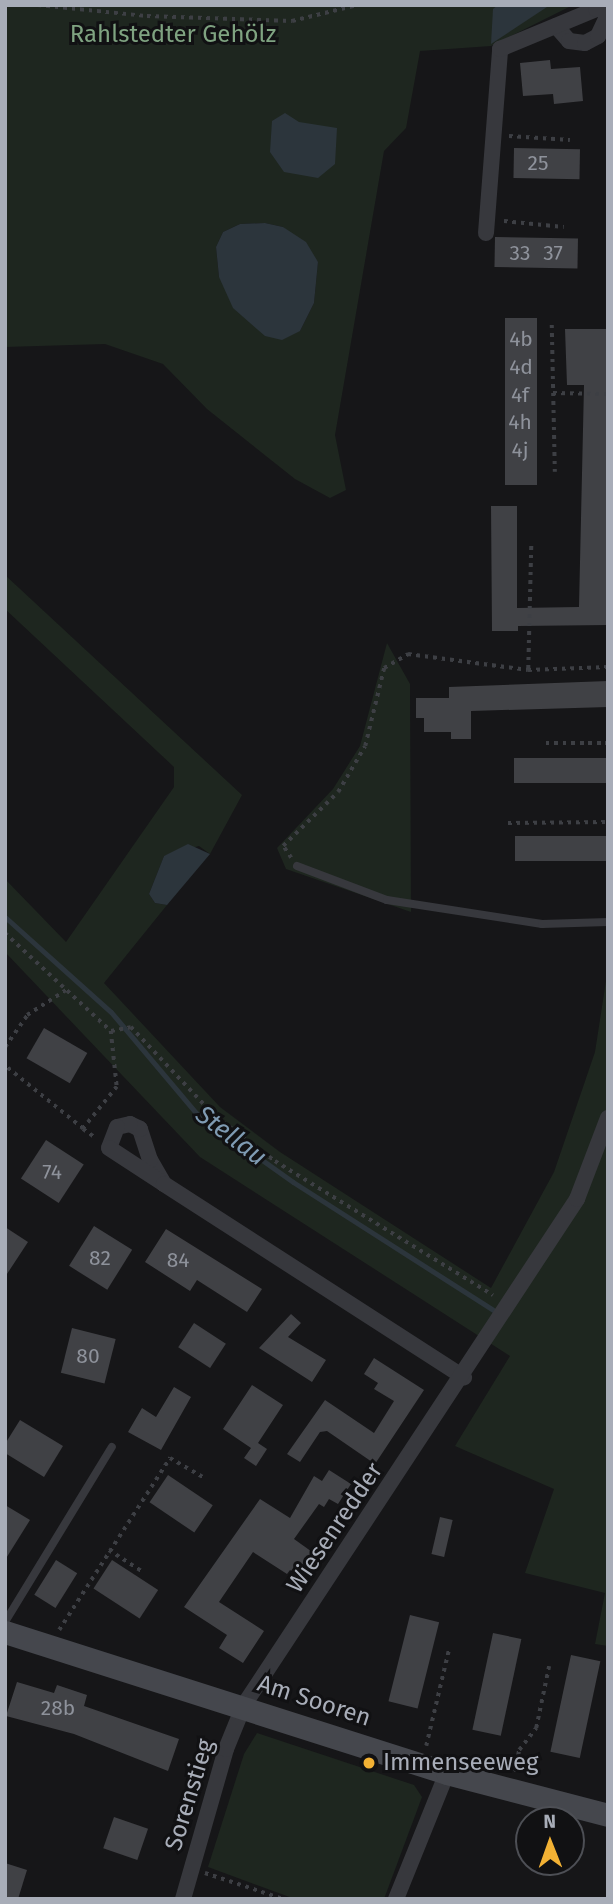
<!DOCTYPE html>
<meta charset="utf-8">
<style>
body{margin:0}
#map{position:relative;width:613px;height:1904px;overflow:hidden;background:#161618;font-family:"Fira Sans",sans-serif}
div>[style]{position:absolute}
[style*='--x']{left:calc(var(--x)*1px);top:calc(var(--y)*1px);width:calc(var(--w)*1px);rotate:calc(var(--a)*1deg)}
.green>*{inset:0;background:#1e261f}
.water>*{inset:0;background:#2c353c}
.stream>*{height:5px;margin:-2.5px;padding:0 2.5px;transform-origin:2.5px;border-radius:2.5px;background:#2c353c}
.building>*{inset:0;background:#404145;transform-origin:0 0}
.path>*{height:3.5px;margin-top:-1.75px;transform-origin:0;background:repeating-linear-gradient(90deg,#3d3f44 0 3.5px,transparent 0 8.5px)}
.lane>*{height:8px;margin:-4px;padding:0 4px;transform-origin:4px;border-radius:4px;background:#37383d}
.street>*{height:16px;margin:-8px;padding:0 8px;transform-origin:8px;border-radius:8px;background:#37383d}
.secondary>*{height:23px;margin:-11.5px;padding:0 11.5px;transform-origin:11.5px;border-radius:11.5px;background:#45474d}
.dots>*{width:19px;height:19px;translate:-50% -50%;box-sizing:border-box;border:4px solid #111113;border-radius:50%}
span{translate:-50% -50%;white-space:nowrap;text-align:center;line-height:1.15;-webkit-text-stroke:6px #111113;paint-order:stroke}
.number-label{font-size:21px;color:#8e929b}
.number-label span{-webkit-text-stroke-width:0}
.park-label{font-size:24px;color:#7fa381}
.street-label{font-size:24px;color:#a8adb8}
.poi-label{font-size:24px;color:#a8adb8}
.left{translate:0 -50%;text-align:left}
.water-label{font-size:26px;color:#7f9bb3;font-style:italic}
.frame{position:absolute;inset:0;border:7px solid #a8adb8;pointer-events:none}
.north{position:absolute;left:515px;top:1806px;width:70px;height:70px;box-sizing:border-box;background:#111113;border:2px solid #4d4f55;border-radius:50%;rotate:359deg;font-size:19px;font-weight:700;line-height:28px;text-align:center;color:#a8adb8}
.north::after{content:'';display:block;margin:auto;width:24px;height:32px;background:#f2b134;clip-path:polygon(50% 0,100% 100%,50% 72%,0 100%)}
</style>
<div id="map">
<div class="green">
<div style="clip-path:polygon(evenodd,5px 5px,573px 5px,491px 46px,420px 51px,406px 128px,384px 151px,335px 435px,346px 490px,330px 498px,295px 479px,207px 409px,163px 364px,105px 344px,5px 347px,5px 5px,265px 223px,283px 227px,318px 262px,314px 303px,300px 331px,219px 277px,216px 247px,223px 232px,240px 224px,265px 223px)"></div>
<div style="clip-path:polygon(5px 575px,242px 795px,210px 854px,199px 846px,164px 856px,149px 894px,155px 903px,167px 905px,104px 983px,220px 1107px,280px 1152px,491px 1288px,554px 1172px,595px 1052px,608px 968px,608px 1646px,595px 1644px,605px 1593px,525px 1573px,554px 1489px,455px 1446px,510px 1356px,200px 1157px,5px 952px,5px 879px,66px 942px,174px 787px,174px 767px,5px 609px)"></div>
<div style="clip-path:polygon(387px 643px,410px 684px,411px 912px,286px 869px,277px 848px,333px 789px,360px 746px)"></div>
<div style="clip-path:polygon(257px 1733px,414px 1785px,422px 1797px,384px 1899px,295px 1899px,208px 1867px,244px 1754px)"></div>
</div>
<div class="water">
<div style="clip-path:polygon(498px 5px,550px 5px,491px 44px,493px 9px)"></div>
<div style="clip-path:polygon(285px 113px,299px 122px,337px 128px,335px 164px,318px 178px,284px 172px,270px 152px,272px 121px)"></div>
<div style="clip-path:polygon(265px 223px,283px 227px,306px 242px,318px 262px,314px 303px,300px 331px,282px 340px,265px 336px,233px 308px,219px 277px,216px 247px,223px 232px,240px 224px)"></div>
<div style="clip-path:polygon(188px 844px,210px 854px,167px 905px,155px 903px,149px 894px,164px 856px)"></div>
</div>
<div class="stream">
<div style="--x:5;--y:917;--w:142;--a:41.9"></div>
<div style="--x:111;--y:1012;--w:132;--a:49.9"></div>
<div style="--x:196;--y:1113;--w:119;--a:35.4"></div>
<div style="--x:293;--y:1182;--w:237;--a:32.6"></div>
</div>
<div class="building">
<div style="clip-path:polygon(550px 60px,551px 69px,580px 67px,583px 101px,554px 104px,553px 94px,523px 96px,520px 63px)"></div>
<div style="left:514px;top:148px;width:66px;height:30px;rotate:1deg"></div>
<div style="left:495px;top:237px;width:83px;height:30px;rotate:1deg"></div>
<div style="left:537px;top:318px;width:167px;height:32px;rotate:90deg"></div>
<div style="clip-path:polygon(565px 329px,608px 329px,608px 625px,518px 626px,518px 631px,492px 631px,491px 506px,517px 506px,517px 608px,579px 607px,584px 385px,567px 385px)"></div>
<div style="clip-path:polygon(608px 681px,608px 707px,471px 711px,471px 739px,451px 739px,451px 732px,424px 732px,424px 718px,416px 718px,416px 698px,449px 698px,449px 687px)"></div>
<div style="left:608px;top:758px;width:25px;height:94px;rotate:90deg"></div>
<div style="left:515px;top:836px;width:93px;height:25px"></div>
<div style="left:44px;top:1028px;width:50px;height:35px;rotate:30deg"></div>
<div style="left:46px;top:1140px;width:45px;height:46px;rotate:33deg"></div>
<div style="left:94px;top:1226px;width:45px;height:47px;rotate:32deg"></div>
<div style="clip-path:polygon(5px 1227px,28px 1242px,5px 1277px)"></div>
<div style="clip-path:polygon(166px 1229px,262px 1289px,247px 1312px,197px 1280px,190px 1291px,145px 1262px)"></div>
<div style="clip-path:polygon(291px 1314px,301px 1323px,288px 1337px,326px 1360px,312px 1382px,259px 1348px)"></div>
<div style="left:194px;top:1323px;width:38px;height:29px;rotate:33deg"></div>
<div style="left:72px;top:1328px;width:45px;height:46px;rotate:14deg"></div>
<div style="clip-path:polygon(374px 1358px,424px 1390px,375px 1464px,327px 1431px,320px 1432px,300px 1462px,287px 1454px,325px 1400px,374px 1433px,394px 1401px,374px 1389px,378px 1383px,364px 1374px)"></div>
<div style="clip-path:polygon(252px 1385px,283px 1405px,258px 1443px,267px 1449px,256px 1466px,244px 1458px,251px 1448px,223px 1429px)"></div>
<div style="clip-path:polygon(174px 1387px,191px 1397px,161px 1450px,128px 1432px,142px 1408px,156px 1417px)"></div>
<div style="clip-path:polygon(20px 1420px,63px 1446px,44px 1477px,5px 1453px,5px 1444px)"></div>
<div style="clip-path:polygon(329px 1470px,351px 1484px,338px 1504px,329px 1499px,324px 1507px,319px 1504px,294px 1539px,315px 1554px,299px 1576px,290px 1570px,287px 1574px,253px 1552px,219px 1602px,264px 1631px,243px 1663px,219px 1648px,227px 1635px,184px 1607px,260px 1499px,290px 1518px,314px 1476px,322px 1481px)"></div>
<div style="left:168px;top:1475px;width:54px;height:33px;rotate:34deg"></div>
<div style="clip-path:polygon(5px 1505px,30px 1520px,5px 1560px)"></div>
<div style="left:440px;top:1517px;width:13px;height:38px;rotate:13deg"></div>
<div style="left:56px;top:1560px;width:25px;height:41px;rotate:32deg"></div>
<div style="left:112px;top:1560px;width:55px;height:34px;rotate:33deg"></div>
<div style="left:410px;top:1615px;width:30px;height:89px;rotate:14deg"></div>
<div style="left:493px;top:1633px;width:29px;height:99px;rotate:12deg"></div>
<div style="left:571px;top:1655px;width:30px;height:99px;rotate:12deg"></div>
<div style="clip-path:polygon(17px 1682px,54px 1693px,57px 1685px,87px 1695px,84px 1706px,179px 1739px,168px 1771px,74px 1734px,6px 1716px)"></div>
<div style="left:114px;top:1817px;width:36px;height:33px;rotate:19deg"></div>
<div style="clip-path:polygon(5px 1863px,27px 1870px,18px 1899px,5px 1899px)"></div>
</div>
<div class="path">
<div style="--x:38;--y:5;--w:110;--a:5.8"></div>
<div style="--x:147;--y:16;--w:145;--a:2"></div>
<div style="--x:292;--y:21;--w:67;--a:-13.8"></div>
<div style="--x:509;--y:136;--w:61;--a:3.8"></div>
<div style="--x:504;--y:221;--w:60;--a:5.7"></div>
<div style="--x:552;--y:325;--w:147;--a:88.8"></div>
<div style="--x:553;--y:393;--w:55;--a:1"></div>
<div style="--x:528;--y:669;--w:124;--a:-88.6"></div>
<div style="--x:546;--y:743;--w:62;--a:0"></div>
<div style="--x:508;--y:823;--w:100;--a:-0.6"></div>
<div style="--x:291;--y:858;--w:14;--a:-124"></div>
<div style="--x:283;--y:846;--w:77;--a:-44.5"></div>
<div style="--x:338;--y:792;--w:53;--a:-59.6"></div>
<div style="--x:365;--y:746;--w:80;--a:-76.3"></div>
<div style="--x:384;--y:668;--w:28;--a:-30"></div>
<div style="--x:408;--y:654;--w:121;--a:7.6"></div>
<div style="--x:528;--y:670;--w:80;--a:-2.1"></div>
<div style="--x:5;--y:933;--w:144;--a:42.8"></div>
<div style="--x:111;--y:1031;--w:56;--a:83.9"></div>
<div style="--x:117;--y:1087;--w:54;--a:129"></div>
<div style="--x:83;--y:1129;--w:100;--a:-141.1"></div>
<div style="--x:111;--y:1031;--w:20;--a:-11"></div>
<div style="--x:131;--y:1027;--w:122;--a:46.7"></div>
<div style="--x:215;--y:1116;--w:75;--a:36.9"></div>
<div style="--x:275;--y:1161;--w:256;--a:31.6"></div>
<div style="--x:5;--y:1047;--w:39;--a:-55"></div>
<div style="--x:27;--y:1015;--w:46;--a:-32.7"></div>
<div style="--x:83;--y:1129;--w:16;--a:35"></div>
<div style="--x:109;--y:1550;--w:40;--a:32.9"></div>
<div style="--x:59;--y:1630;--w:205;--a:-57.2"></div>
<div style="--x:170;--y:1458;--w:38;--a:30"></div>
<div style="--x:426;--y:1746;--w:100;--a:-76.7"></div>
<div style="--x:515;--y:1772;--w:22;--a:-80"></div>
<div style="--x:519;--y:1750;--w:28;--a:-52"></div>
<div style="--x:536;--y:1728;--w:63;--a:-78.2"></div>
<div style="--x:205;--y:1873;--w:82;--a:18.4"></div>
</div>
<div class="lane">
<div style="--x:297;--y:866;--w:96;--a:20.7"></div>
<div style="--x:387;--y:900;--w:157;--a:8.8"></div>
<div style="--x:542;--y:924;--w:66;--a:-1.7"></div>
<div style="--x:5;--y:1622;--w:205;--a:-58.6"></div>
</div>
<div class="street">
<div style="--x:556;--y:26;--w:20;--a:49"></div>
<div style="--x:569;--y:41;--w:16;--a:7"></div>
<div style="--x:585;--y:43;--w:15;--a:-28"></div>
<div style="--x:598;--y:36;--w:23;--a:-65"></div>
<div style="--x:486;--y:233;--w:185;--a:-85.6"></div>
<div style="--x:500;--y:49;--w:104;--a:-22.6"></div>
<div style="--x:596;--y:9;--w:12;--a:0"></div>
<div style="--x:164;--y:1184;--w:28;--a:-120"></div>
<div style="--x:150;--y:1160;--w:33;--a:-108"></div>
<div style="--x:140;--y:1129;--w:11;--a:-153"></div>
<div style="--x:130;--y:1124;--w:13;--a:167"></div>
<div style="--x:117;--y:1127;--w:22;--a:111"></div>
<div style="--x:109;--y:1148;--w:66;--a:33.2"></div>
<div style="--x:164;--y:1184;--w:357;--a:32.8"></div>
<div style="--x:183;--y:1899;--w:156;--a:-74"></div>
<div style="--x:226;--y:1749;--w:48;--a:-67.8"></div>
<div style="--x:244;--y:1705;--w:606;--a:-56.65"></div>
<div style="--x:577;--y:1199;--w:87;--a:-69.1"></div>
<div style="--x:396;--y:1899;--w:136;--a:-68"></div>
</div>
<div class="secondary">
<div style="--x:5;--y:1632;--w:464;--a:17.7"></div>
<div style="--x:447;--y:1773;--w:166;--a:14.6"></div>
</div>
<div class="dots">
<div style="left:369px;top:1763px;background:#f2b134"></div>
</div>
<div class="number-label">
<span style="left:538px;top:163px">25</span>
<span style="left:520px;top:253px">33</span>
<span style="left:553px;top:253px">37</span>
<span style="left:521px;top:339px">4b</span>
<span style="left:521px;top:367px">4d</span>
<span style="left:520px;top:395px">4f</span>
<span style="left:520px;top:422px">4h</span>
<span style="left:520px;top:450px">4j</span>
<span style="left:52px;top:1172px">74</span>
<span style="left:100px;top:1258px">82</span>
<span style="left:178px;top:1260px">84</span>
<span style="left:88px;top:1356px">80</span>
<span style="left:58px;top:1708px">28b</span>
</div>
<div class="park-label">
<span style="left:173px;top:35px">Rahlstedter Gehölz</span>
</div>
<div class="street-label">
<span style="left:335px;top:1528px;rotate:-56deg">Wiesenredder</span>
<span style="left:314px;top:1701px;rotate:18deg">Am Sooren</span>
<span style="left:190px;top:1795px;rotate:-73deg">Sorenstieg</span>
</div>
<div class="poi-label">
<span class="left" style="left:383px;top:1763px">Immenseeweg</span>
</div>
<div class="water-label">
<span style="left:231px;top:1136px;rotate:37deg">Stellau</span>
</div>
<div class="frame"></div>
<div class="north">N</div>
</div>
